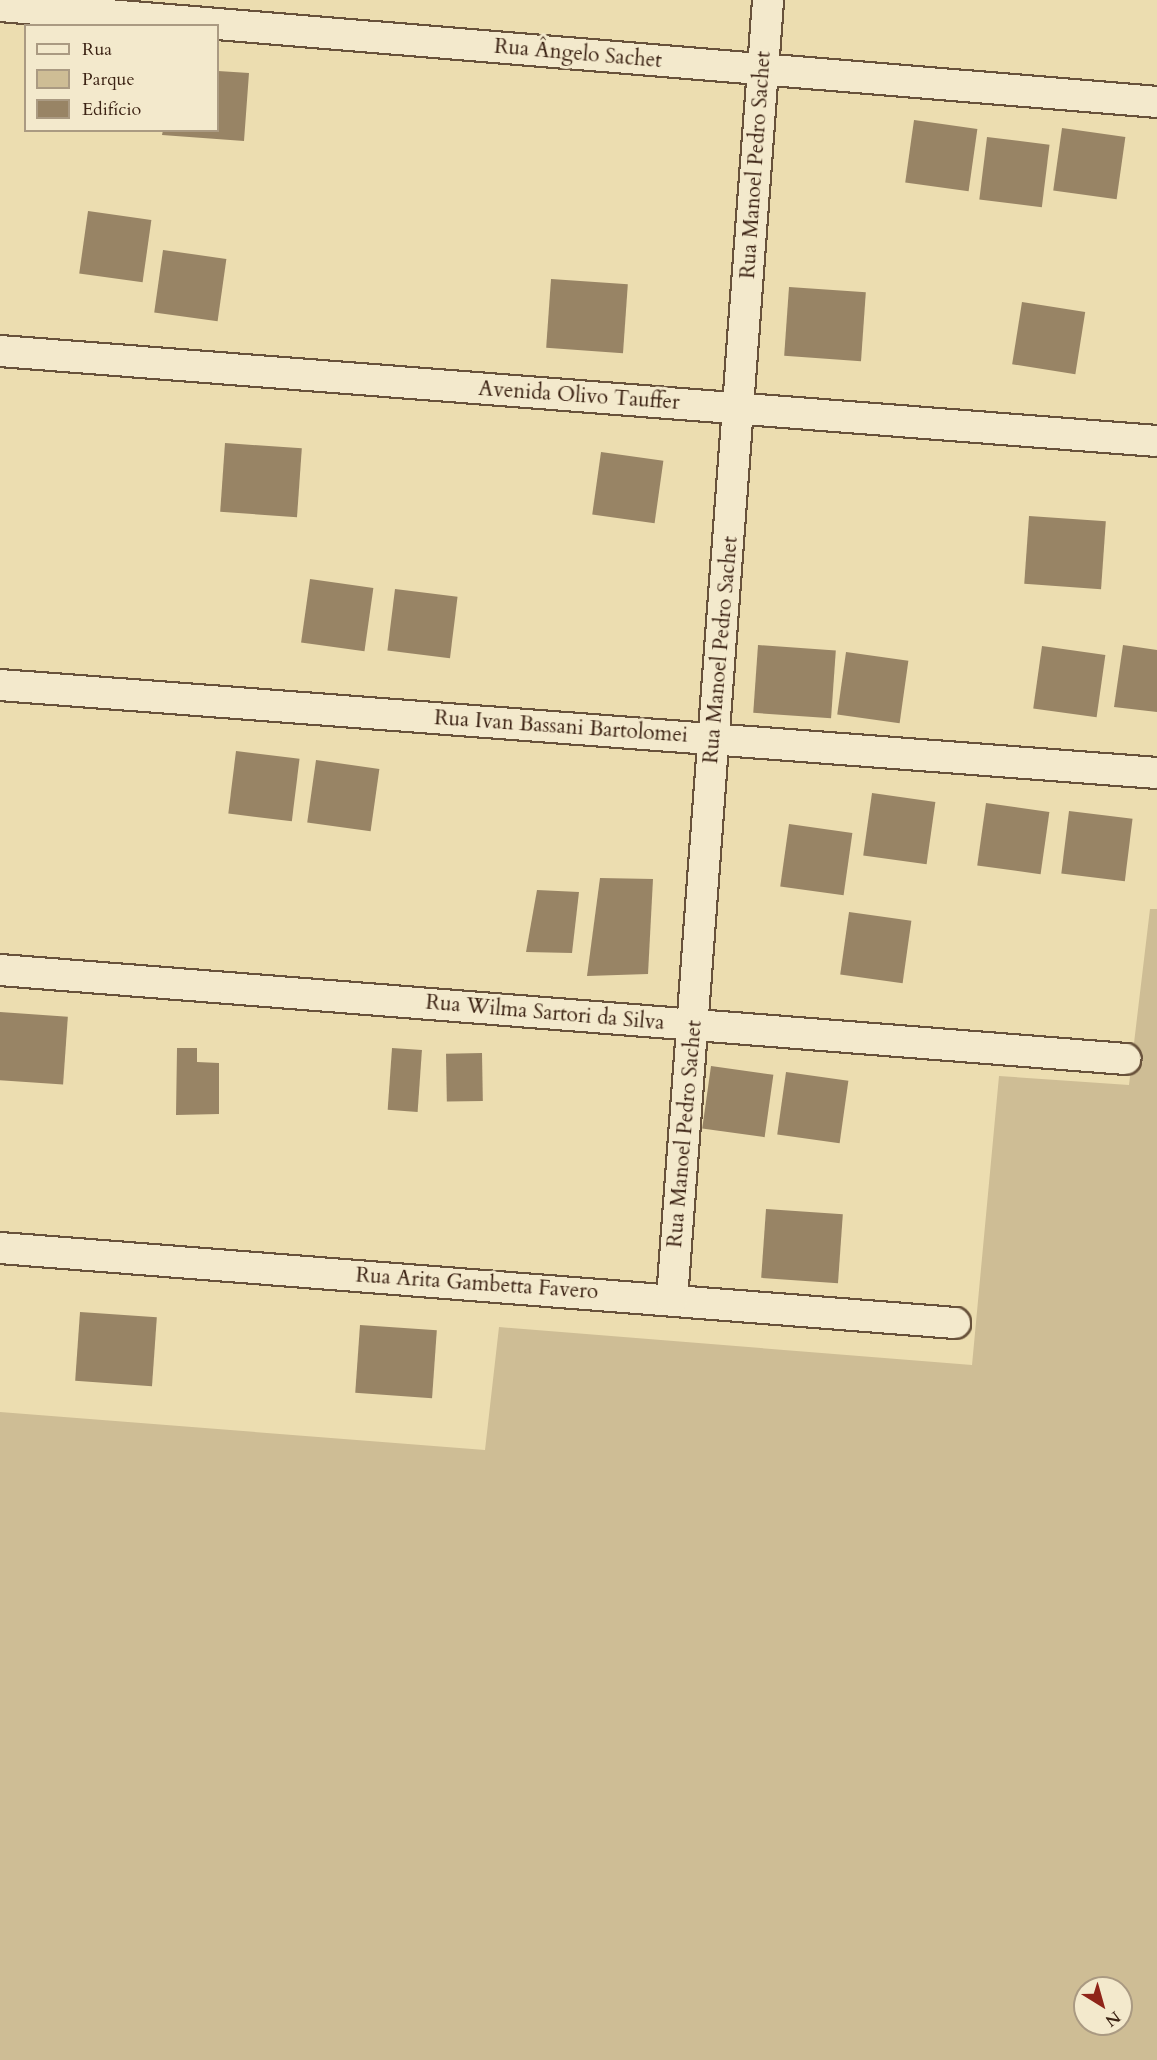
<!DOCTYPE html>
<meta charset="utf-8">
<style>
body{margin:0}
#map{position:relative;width:1157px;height:2060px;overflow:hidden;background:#ecddb0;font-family:Cardo,serif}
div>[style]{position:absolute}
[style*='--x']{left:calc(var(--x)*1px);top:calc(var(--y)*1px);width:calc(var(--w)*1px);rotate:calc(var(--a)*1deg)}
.green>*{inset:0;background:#cebd95}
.building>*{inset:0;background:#988465;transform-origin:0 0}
.roads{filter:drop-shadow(2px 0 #68523b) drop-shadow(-2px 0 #68523b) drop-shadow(0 2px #68523b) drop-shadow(0 -2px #68523b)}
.minor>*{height:30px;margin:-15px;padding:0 15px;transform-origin:15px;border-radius:15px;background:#f3e9cc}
span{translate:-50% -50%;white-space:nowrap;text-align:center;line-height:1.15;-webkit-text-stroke:6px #f3e9cc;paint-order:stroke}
.street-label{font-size:21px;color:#3c2314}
.legend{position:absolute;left:24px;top:24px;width:195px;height:108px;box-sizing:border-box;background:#f3e9cc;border:2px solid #aa9a82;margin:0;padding:8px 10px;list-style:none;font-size:18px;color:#3c2314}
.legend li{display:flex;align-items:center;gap:12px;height:30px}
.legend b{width:30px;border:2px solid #aa9a82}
.north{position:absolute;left:1073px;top:1976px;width:60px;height:60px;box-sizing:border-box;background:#f3e9cc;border:2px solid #aa9a82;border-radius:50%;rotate:143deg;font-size:16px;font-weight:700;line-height:24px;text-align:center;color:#3c2314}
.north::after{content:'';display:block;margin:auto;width:21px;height:27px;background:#8f2418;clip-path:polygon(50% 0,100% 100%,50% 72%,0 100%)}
</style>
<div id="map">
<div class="green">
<div style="clip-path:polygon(evenodd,1150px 909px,1157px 909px,1157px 2060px,0 2060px,0 1412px,485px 1450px,499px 1327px,972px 1365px,999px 1076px,1129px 1085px,1150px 909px,1085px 1988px,1121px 1988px,1121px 2024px,1085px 2024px,1085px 1988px)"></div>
</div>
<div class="building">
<div style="clip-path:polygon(218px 71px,249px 73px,244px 141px,162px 135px,163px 130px,218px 130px)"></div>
<div style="left:914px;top:120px;width:64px;height:63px;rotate:8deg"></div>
<div style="left:1062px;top:128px;width:64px;height:63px;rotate:8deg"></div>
<div style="left:987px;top:137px;width:63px;height:63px;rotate:7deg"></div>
<div style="left:88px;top:211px;width:64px;height:63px;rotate:8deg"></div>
<div style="left:163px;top:250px;width:64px;height:63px;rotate:8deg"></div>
<div style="left:551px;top:279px;width:77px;height:69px;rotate:4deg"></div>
<div style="left:789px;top:287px;width:77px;height:69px;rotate:4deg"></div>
<div style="left:1022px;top:302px;width:64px;height:63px;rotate:9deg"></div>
<div style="left:225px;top:443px;width:77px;height:69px;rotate:4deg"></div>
<div style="left:601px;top:452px;width:63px;height:63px;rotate:8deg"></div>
<div style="left:1029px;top:516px;width:77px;height:68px;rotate:4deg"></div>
<div style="left:310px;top:579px;width:64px;height:64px;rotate:8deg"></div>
<div style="left:395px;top:589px;width:63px;height:62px;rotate:7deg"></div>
<div style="left:758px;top:645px;width:78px;height:68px;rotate:4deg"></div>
<div style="clip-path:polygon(1123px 645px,1157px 650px,1157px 712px,1114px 707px)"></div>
<div style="left:1042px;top:646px;width:64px;height:63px;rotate:8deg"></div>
<div style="left:846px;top:652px;width:63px;height:63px;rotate:8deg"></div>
<div style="left:236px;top:751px;width:64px;height:63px;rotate:7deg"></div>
<div style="left:316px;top:760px;width:64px;height:63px;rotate:8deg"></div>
<div style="left:872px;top:793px;width:64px;height:63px;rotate:8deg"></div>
<div style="left:986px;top:803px;width:64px;height:63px;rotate:8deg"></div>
<div style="left:1069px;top:811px;width:64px;height:63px;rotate:7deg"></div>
<div style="left:789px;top:824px;width:64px;height:63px;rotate:8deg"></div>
<div style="clip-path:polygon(600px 878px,653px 879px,648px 974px,587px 976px)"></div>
<div style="clip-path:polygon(537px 890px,579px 892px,572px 953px,526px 952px)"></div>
<div style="left:849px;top:912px;width:63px;height:63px;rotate:8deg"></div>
<div style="left:0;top:1012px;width:68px;height:68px;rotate:4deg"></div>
<div style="clip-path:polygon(177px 1048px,197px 1048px,197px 1062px,219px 1063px,219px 1114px,176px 1115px)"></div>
<div style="left:392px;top:1048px;width:30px;height:62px;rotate:4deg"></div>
<div style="left:482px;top:1053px;width:48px;height:36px;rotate:89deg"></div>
<div style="left:711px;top:1066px;width:63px;height:63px;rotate:8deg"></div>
<div style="left:786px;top:1072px;width:63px;height:63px;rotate:8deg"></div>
<div style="left:766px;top:1209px;width:77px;height:69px;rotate:4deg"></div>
<div style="left:80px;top:1312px;width:77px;height:69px;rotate:4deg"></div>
<div style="left:360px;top:1325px;width:77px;height:68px;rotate:4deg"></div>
</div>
<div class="roads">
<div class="minor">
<div style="--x:0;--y:6;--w:1161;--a:4.74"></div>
<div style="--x:0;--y:351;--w:1160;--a:4.45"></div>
<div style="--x:0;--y:685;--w:1160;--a:4.35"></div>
<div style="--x:0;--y:970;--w:1129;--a:4.52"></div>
<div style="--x:0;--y:1248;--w:958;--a:4.49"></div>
<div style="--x:672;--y:1299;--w:1303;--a:-85.77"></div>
</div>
</div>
<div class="street-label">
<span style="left:578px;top:54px;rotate:5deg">Rua Ângelo Sachet</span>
<span style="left:756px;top:165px;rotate:-86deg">Rua Manoel Pedro Sachet</span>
<span style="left:579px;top:396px;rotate:4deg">Avenida Olivo Tauffer</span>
<span style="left:721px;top:650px;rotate:-85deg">Rua Manoel Pedro Sachet</span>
<span style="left:561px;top:727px;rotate:4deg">Rua Ivan Bassani Bartolomei</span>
<span style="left:545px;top:1013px;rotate:5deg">Rua Wilma Sartori da Silva</span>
<span style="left:685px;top:1134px;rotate:-85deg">Rua Manoel Pedro Sachet</span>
<span style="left:477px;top:1284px;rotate:4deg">Rua Arita Gambetta Favero</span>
</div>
<ul class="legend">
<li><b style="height:8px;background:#f3e9cc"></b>Rua</li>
<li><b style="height:16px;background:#cebd95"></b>Parque</li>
<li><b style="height:16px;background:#988465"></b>Edifício</li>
</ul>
<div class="north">N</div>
</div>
